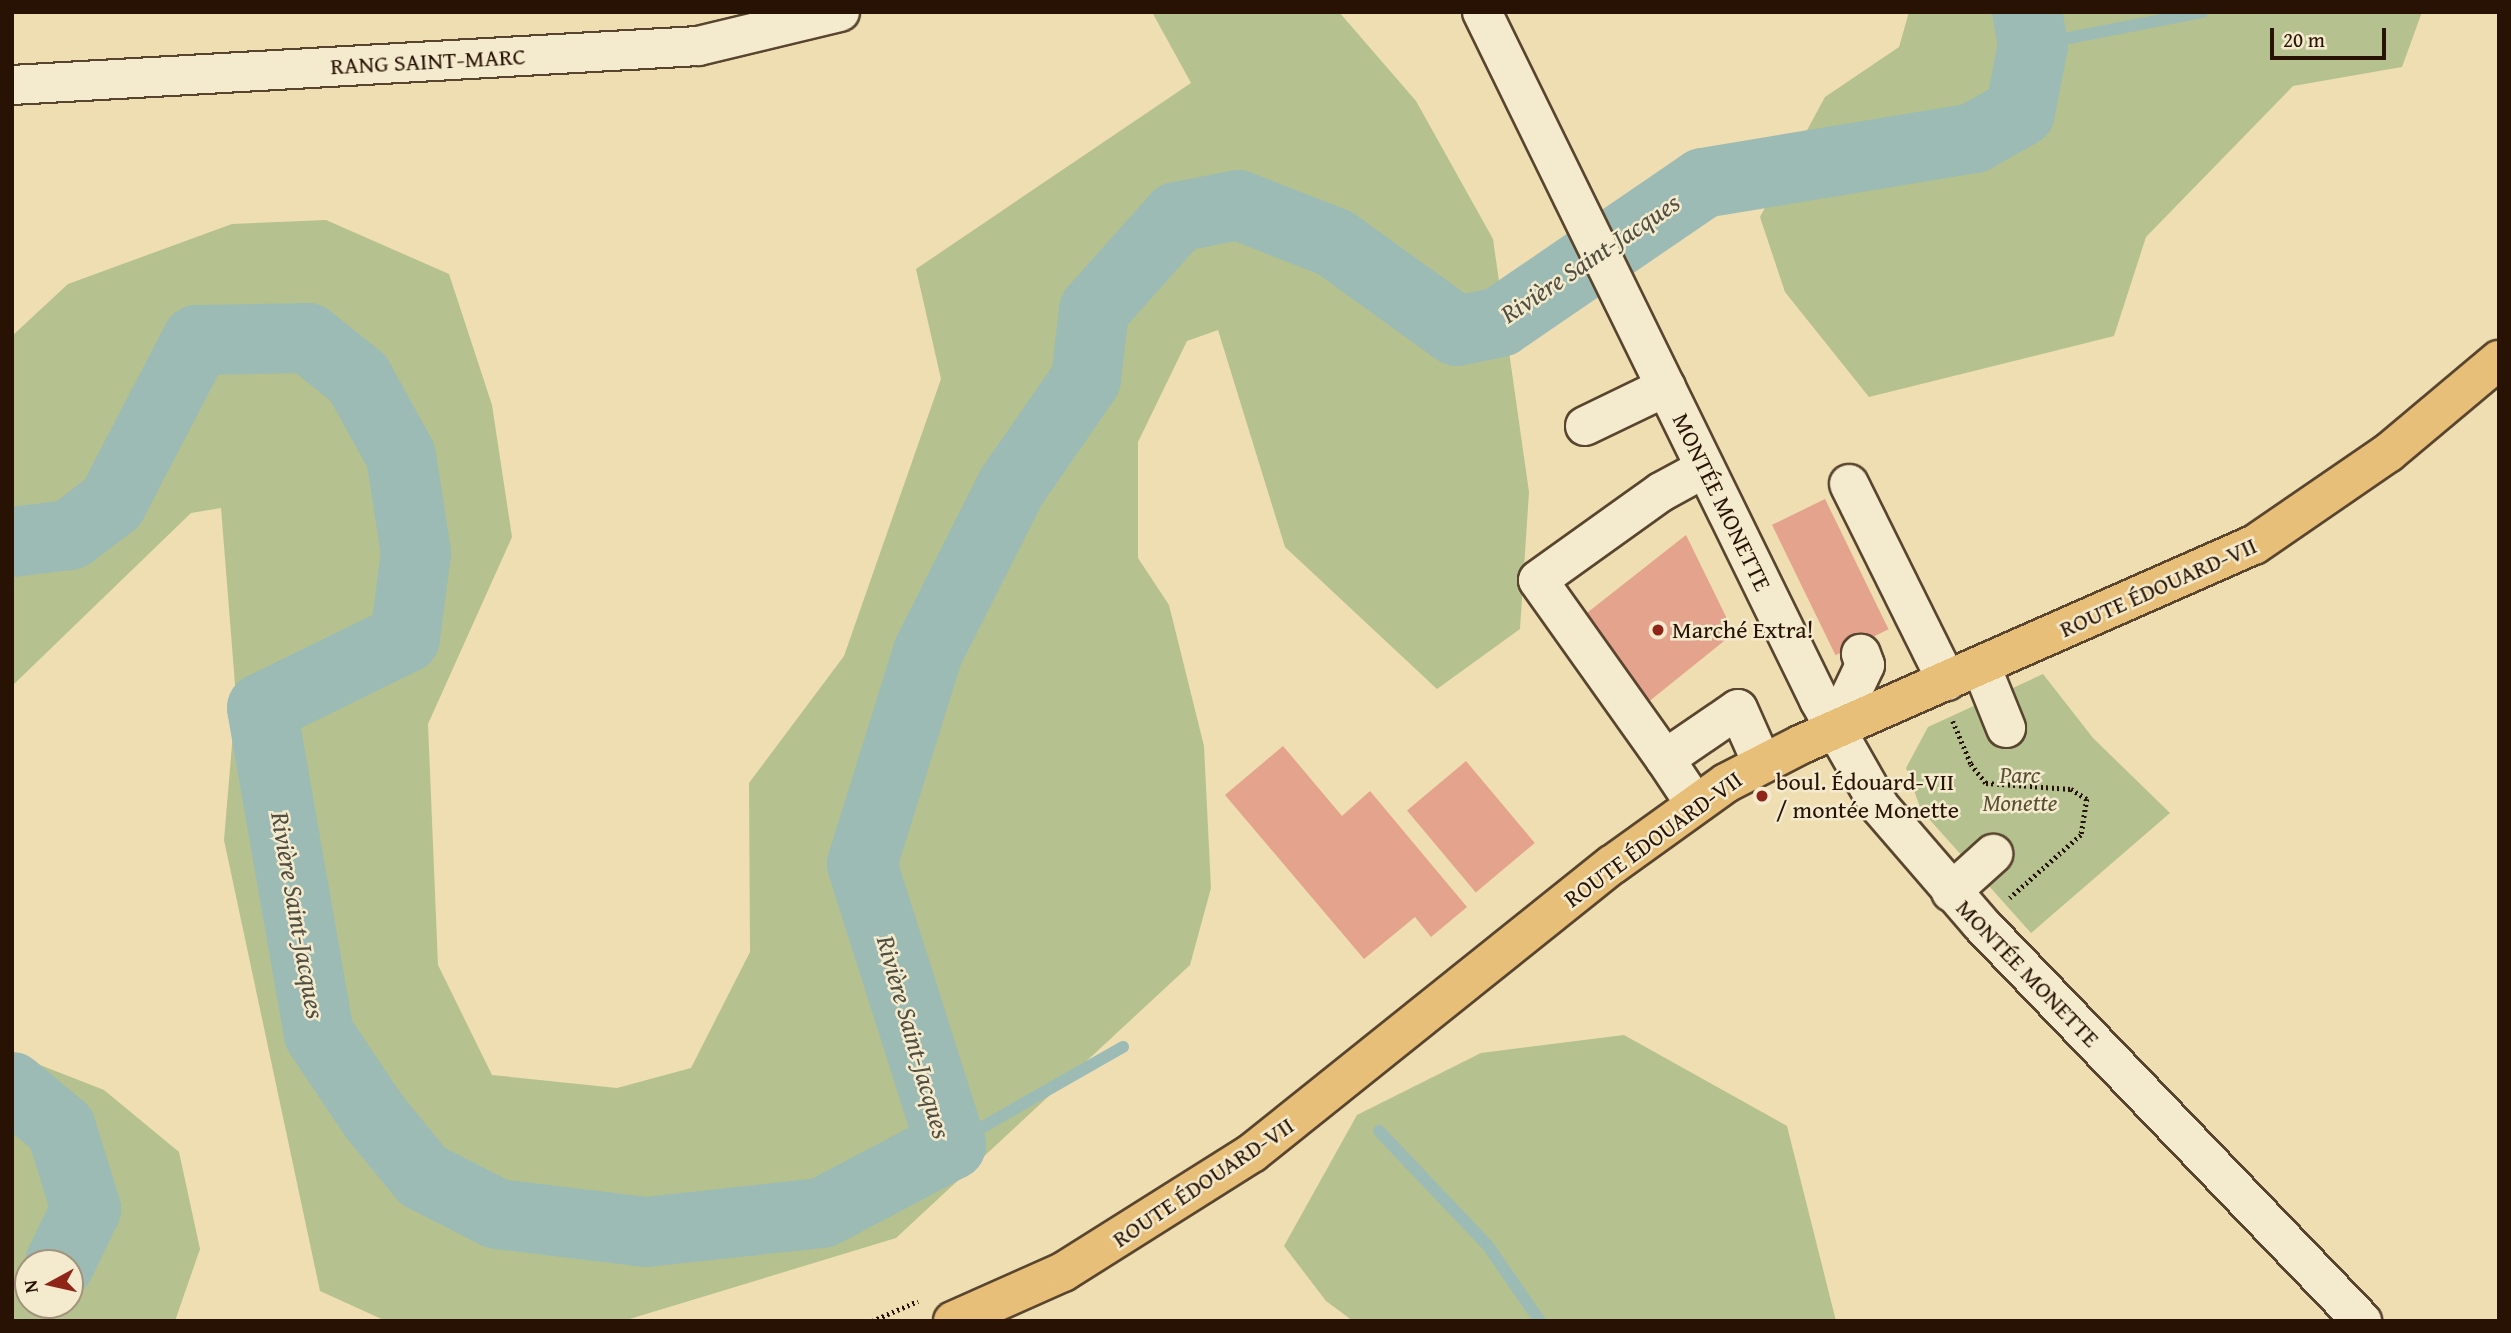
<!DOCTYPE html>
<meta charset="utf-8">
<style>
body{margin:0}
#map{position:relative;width:2511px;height:1333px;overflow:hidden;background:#eedeb2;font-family:"Gentium Book Plus",serif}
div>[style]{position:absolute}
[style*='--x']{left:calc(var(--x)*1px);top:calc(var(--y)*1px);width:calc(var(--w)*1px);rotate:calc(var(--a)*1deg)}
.green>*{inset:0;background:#b5c28f}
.stream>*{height:12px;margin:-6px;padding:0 6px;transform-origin:6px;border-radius:6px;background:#9bbbb4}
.river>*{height:70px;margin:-35px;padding:0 35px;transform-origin:35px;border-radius:35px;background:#9bbbb4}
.building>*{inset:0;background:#e4a38d;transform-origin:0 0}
.path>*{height:4.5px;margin-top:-2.25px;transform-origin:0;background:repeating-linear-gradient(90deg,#271203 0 2px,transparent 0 5.5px)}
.roads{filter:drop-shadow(2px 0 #59452f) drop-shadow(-2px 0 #59452f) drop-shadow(0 2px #59452f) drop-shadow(0 -2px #59452f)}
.minor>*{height:38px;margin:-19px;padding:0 19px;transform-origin:19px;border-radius:19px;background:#f4eacd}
.major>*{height:38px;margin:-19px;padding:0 19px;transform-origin:19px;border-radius:19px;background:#e7bf79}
.dots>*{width:19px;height:19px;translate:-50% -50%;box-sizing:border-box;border:4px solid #f4eacd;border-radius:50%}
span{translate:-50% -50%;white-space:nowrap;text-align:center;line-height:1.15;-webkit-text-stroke:5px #f4eacd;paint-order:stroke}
.street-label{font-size:24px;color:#271203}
.poi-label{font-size:24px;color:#271203}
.left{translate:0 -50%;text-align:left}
.park-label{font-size:24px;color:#595034;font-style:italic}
.water-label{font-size:26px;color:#504d41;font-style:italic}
.frame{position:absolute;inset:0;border:14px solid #271203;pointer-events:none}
.north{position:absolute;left:14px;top:1249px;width:70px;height:70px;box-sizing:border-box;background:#f4eacd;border:2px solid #a2947c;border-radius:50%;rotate:262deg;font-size:19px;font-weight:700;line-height:28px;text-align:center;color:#271203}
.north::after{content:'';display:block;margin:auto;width:24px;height:32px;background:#8f2418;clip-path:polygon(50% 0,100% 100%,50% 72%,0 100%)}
.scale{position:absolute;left:2270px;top:28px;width:116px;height:32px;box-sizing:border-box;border:4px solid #271203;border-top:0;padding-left:9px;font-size:21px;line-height:24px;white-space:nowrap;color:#271203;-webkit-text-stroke:5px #f4eacd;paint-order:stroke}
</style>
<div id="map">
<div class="green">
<div style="clip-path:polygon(1152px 12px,1339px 12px,1416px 101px,1493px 239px,1529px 492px,1520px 629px,1437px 689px,1285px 547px,1218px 330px,1187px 341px,1138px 442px,1138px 558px,1169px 605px,1204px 746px,1211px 888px,1190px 965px,896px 1238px,623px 1321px,386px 1321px,320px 1291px,224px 840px,236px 697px,221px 508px,191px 513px,12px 686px,12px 336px,68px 284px,232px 224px,326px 220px,449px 274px,492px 405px,512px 537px,428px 724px,438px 965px,492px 1075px,617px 1088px,691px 1068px,750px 952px,749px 783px,844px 656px,941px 379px,916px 269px,1191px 83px)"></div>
<div style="clip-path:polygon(1909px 12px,2422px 12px,2402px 67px,2293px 86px,2146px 237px,2114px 336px,1869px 397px,1785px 292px,1760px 217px,1825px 97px,1899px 47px)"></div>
<div style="clip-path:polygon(2043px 674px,2093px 738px,2170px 813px,2031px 933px,1921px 810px,1906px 768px,1928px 727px)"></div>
<div style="clip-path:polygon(1624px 1035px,1787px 1126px,1836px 1321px,1353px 1321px,1326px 1301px,1284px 1246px,1357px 1115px,1481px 1053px)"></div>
<div style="clip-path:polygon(evenodd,12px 1054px,104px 1090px,179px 1152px,200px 1249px,175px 1321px,12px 1321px,12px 1054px,70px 1263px,70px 1305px,28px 1305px,28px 1263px,70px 1263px)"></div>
</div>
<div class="stream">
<div style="--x:2033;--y:45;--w:172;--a:-11"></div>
<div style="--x:1379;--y:1131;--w:158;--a:46.5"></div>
<div style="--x:1488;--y:1246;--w:91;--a:55.3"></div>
<div style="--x:951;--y:1145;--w:198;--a:-29.7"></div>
</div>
<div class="river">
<div style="--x:12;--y:542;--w:58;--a:-6.9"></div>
<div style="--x:70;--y:535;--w:53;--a:-37.3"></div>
<div style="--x:112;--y:503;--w:184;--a:-62.5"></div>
<div style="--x:197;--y:340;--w:111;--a:-1"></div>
<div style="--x:308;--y:338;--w:64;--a:38.7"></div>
<div style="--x:358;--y:378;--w:89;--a:61.1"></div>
<div style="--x:401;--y:456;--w:98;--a:81.2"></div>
<div style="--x:416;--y:553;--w:86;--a:97.4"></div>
<div style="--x:405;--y:638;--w:159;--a:153.9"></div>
<div style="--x:262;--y:708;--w:331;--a:80.1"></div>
<div style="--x:319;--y:1034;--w:97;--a:56.3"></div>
<div style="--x:373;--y:1115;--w:79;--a:50.7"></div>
<div style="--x:423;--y:1176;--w:83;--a:27.2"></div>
<div style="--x:497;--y:1214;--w:150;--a:6.9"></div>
<div style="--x:646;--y:1232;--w:177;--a:-6.2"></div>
<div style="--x:822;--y:1213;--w:146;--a:-27.8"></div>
<div style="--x:951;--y:1145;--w:295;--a:-107.6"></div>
<div style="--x:862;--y:864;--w:222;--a:-72.7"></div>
<div style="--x:928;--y:652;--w:186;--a:-63.2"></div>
<div style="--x:1012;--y:486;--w:130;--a:-55.3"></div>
<div style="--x:1086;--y:379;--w:69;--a:-83.4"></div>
<div style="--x:1094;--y:310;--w:125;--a:-48.3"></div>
<div style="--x:1177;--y:217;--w:62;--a:-11.1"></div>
<div style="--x:1238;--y:205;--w:104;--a:21.4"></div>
<div style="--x:1335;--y:243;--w:150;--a:35.8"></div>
<div style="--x:1457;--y:331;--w:44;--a:-11.8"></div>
<div style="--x:1500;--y:322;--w:246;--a:-34.4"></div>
<div style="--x:1703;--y:183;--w:275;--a:-9.4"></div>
<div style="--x:1974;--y:138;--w:53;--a:-29.5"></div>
<div style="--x:2020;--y:112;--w:68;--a:-79"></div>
<div style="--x:2033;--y:45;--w:34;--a:-100"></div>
<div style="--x:12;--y:1087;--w:64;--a:39.9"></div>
<div style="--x:61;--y:1128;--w:85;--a:72.8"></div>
<div style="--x:86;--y:1209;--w:60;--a:115.7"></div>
</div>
<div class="building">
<div style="left:1825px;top:499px;width:145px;height:59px;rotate:64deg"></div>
<div style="clip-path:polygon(1686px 535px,1734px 633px,1647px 703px,1583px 616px)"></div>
<div style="clip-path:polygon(1283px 746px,1342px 816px,1370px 791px,1467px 907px,1431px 937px,1415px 917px,1364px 959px,1225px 795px)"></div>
<div style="left:1466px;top:761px;width:107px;height:77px;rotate:50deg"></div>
</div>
<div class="path">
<div style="--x:1953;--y:721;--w:47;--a:67.3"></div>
<div style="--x:1971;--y:764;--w:24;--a:52"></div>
<div style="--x:1986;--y:783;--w:85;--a:4"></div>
<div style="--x:2071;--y:789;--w:19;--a:32"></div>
<div style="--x:2087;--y:799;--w:36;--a:99"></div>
<div style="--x:2081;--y:835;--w:95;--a:138.4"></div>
<div style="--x:872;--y:1321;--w:50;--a:-23.5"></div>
</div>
<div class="roads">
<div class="minor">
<div style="--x:1482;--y:12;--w:766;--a:63.9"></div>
<div style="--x:1819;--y:700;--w:123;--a:60.3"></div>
<div style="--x:1880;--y:807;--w:153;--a:49.2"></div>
<div style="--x:1980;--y:923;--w:552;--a:46.18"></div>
<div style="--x:12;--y:85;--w:687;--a:-3.25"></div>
<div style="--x:698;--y:46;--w:146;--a:-13.5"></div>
<div style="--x:1585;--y:426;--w:90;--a:-25.7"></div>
<div style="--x:1849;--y:484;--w:220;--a:63.6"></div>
<div style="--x:1981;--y:666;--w:67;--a:68"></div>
<div style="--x:1834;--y:730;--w:72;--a:-64.5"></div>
<div style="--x:1865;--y:665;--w:12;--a:-110"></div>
<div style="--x:1665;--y:759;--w:219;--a:-125.4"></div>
<div style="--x:1538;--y:580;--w:151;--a:-35.6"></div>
<div style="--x:1661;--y:492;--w:50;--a:-28.6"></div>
<div style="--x:1695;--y:804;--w:54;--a:-123.7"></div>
<div style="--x:1665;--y:759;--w:88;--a:-34.4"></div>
<div style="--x:1738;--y:709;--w:59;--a:66"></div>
<div style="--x:1951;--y:892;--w:57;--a:-42.1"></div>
</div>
<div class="major">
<div style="--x:953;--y:1321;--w:120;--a:-24"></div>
<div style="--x:1063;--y:1272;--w:223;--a:-32.2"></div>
<div style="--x:1252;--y:1153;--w:461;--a:-38.7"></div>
<div style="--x:1612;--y:865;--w:140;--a:-35.7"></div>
<div style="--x:1726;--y:783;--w:85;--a:-27.2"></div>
<div style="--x:1802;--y:744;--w:494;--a:-23.8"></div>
<div style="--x:2254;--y:545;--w:163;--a:-34.5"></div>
<div style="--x:2388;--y:453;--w:145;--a:-40"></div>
</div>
</div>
<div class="dots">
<div style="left:1658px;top:630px;background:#8f2418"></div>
<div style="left:1762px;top:796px;background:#8f2418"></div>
</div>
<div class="street-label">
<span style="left:428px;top:61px;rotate:-3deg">RANG SAINT-MARC</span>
<span style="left:1722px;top:502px;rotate:64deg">MONTÉE MONETTE</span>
<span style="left:2158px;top:587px;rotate:-24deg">ROUTE ÉDOUARD-VII</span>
<span style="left:1653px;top:839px;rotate:-36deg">ROUTE ÉDOUARD-VII</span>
<span style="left:2028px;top:973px;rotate:46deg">MONTÉE MONETTE</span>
<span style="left:1203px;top:1182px;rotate:-34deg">ROUTE ÉDOUARD-VII</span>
</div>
<div class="poi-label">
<span class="left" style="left:1672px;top:630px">Marché Extra!</span>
<span class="left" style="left:1776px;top:796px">boul. Édouard-VII<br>/ montée Monette</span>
</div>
<div class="park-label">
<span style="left:2020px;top:789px">Parc<br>Monette</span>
</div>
<div class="water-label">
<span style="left:1590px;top:258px;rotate:-34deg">Rivière Saint-Jacques</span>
<span style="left:298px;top:915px;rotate:80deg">Rivière Saint-Jacques</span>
<span style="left:914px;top:1037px;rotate:74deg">Rivière Saint-Jacques</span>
</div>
<div class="frame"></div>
<div class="north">N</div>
<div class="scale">20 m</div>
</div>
